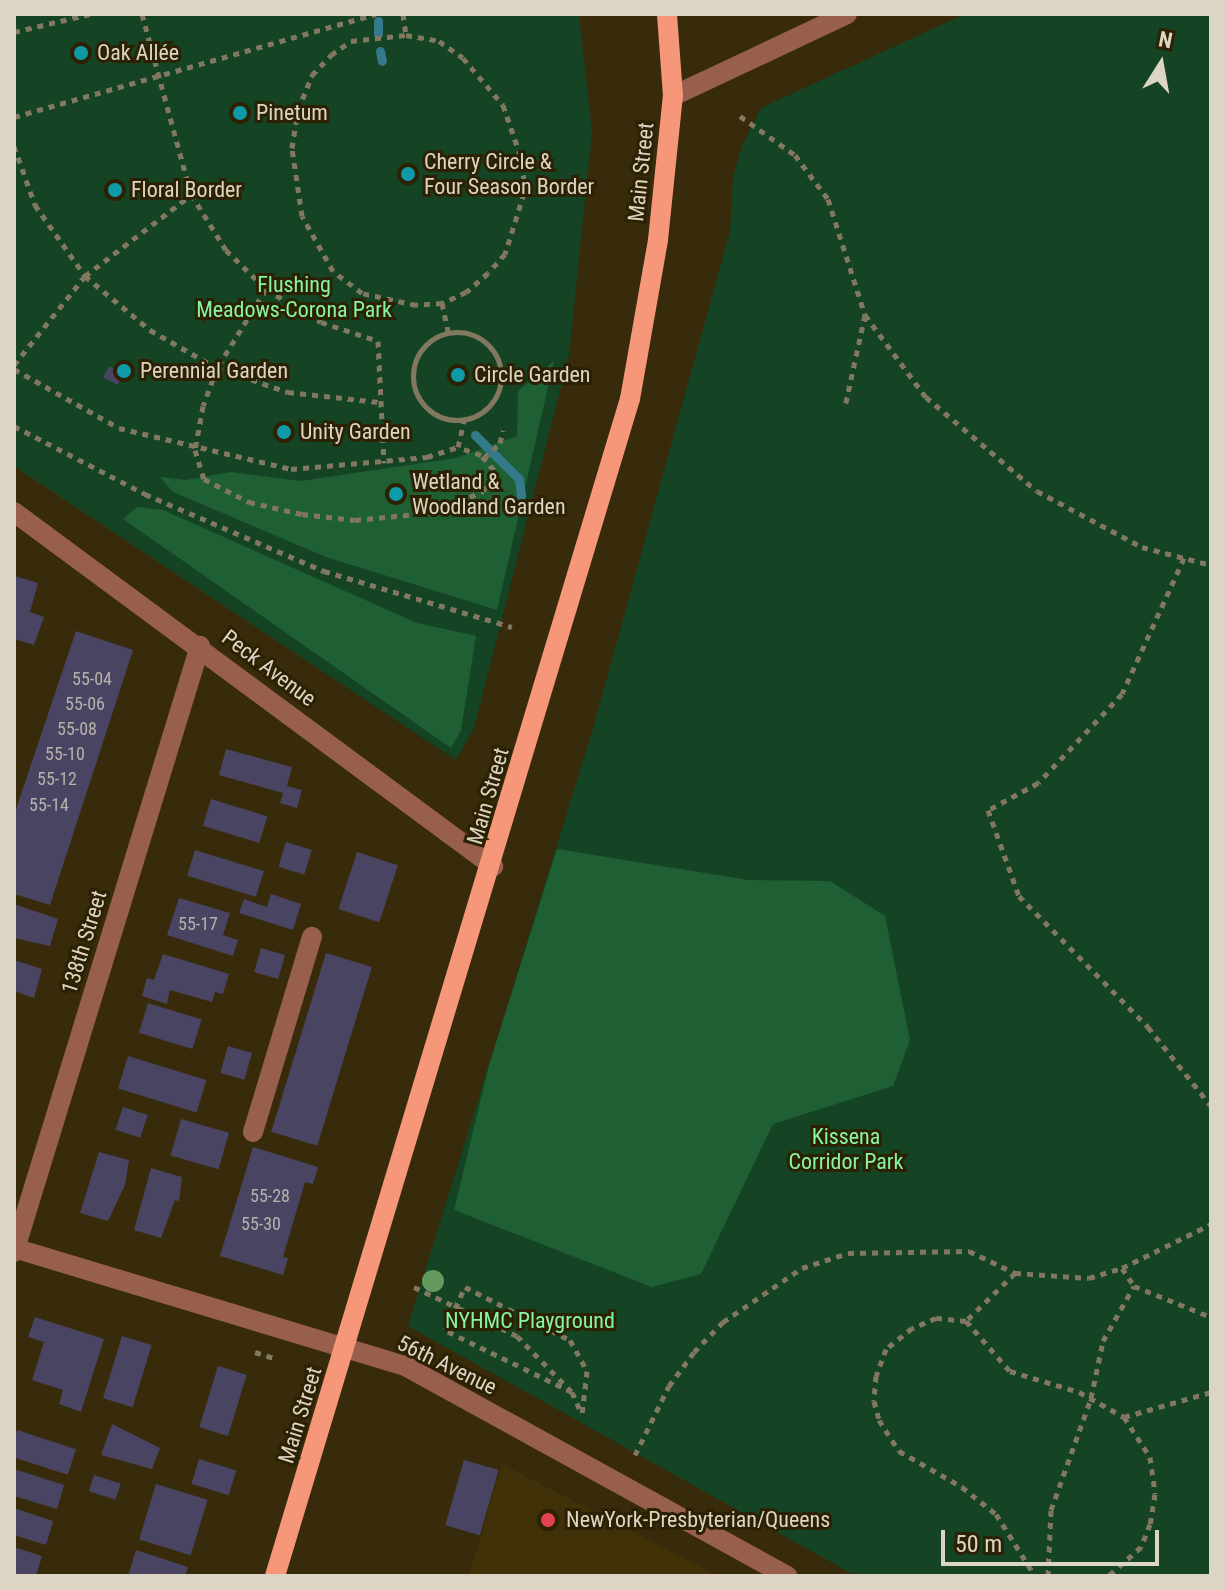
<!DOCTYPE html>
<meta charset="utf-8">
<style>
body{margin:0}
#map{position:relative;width:1225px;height:1590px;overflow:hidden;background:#372b0c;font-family:"Roboto Condensed",sans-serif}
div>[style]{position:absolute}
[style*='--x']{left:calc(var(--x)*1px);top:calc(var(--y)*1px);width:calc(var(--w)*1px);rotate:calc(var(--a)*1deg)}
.built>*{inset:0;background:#413109}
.green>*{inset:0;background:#144424}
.forest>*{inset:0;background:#1e6034}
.stream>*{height:9px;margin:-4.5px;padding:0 4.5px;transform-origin:4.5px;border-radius:4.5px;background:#357a8a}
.building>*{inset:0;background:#494461;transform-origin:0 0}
.path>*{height:5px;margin-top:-2.5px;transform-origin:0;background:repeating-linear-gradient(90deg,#81785f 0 6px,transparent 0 12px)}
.path>.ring{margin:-2.5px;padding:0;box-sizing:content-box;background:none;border:5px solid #81785f;border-radius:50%}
.minor>*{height:20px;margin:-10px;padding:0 10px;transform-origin:10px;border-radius:10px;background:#995f4d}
.major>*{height:20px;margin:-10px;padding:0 10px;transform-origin:10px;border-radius:10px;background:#f79779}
.trees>*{width:22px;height:22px;margin:-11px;border-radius:50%;background:#629a5f}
.dots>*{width:22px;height:22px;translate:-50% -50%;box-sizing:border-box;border:4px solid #2d2103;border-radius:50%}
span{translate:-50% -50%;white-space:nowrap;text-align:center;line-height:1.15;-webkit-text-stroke:6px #2d2103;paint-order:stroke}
.number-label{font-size:18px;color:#b7b1ab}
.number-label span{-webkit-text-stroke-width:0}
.poi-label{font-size:22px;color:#dcd5c4}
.left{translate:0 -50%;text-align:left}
.street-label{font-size:22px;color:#dcd5c4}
.park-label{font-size:22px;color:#85f4a3}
.frame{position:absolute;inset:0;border:16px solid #dcd5c4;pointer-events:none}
.north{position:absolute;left:1121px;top:24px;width:80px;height:80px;-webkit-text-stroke:6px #2d2103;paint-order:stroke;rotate:11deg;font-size:22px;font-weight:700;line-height:32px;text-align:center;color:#dcd5c4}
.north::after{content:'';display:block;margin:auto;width:28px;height:36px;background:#dcd5c4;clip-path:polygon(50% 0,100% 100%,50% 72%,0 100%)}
.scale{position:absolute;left:941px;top:1530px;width:218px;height:36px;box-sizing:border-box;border:4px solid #dcd5c4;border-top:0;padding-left:10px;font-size:24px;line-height:28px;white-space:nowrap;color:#dcd5c4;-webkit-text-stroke:6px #2d2103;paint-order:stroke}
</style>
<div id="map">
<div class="built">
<div style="clip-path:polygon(502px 1464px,718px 1576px,469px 1576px)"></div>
</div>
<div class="green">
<div style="clip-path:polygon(14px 14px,579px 14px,592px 132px,569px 355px,474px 728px,456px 760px,14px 466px)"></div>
<div style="clip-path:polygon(965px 14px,1211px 14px,1211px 1576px,856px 1576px,408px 1326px,592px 732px,730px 231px,733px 177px,742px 146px,761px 108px)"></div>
</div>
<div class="forest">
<div style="clip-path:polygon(554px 361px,497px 610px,326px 557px,173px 492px,160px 477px,186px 480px,231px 472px,301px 481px,456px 458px,517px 436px,518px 391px)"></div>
<div style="clip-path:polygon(137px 507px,163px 510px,417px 623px,476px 636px,461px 730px,451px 748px,123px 519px)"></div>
<div style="clip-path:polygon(557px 849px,748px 880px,830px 881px,885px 916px,910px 1040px,893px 1086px,773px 1124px,701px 1274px,652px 1287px,454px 1210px,489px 1065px)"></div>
</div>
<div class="stream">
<div style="--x:378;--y:21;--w:13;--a:90"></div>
<div style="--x:380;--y:51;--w:10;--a:79"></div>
<div style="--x:475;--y:435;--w:62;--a:45"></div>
<div style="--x:519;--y:479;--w:17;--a:83"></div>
</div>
<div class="building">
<div style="left:109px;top:366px;width:16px;height:13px;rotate:27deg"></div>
<div style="clip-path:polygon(15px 576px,38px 583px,30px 612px,44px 617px,34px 645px,14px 639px)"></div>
<div style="clip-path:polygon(76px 631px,133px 650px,50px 905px,14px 894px,14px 815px)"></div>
<div style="clip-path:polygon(226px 749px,292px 767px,287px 786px,302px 790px,297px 808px,280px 803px,283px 793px,219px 775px)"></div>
<div style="left:211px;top:799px;width:59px;height:28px;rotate:17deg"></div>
<div style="left:286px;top:842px;width:27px;height:26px;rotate:17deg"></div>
<div style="left:195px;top:850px;width:72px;height:27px;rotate:17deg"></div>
<div style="left:357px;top:852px;width:43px;height:60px;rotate:18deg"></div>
<div style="clip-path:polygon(271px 894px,301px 904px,293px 930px,239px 913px,244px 899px,267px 907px)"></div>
<div style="clip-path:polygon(179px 898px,230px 913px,223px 935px,238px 940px,233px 956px,167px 935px)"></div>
<div style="clip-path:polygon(14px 904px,58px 919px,50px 946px,14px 938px)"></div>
<div style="left:261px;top:948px;width:25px;height:25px;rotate:16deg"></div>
<div style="left:326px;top:953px;width:48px;height:187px;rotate:17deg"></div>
<div style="clip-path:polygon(163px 954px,229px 974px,223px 994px,215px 992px,212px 1002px,170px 990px,167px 1004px,142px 996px,147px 978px,154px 980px)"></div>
<div style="clip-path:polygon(14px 960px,42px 969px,34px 998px,14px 991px)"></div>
<div style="left:148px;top:1003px;width:56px;height:31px;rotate:17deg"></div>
<div style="left:228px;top:1046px;width:25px;height:28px;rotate:16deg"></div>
<div style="left:128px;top:1056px;width:82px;height:34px;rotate:17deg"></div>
<div style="left:123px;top:1107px;width:26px;height:24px;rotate:18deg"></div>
<div style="left:181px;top:1119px;width:50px;height:38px;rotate:16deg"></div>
<div style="clip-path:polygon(253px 1147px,318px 1167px,313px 1184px,305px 1182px,283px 1257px,288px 1258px,283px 1275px,220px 1256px)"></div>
<div style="clip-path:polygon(99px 1152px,129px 1160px,125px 1185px,108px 1221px,80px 1213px)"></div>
<div style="clip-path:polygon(151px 1168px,182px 1177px,179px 1201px,175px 1200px,161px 1238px,134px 1230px)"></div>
<div style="clip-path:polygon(35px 1317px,104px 1339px,81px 1412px,59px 1404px,63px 1390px,32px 1380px,44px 1342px,28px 1337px)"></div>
<div style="left:122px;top:1336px;width:31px;height:65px;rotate:17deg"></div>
<div style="left:218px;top:1366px;width:30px;height:64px;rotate:17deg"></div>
<div style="clip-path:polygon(112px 1424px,160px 1448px,152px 1469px,101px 1455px)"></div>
<div style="left:17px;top:1430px;width:62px;height:27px;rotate:18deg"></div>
<div style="left:199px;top:1459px;width:39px;height:26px;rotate:17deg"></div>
<div style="left:464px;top:1460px;width:36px;height:68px;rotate:16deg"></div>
<div style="clip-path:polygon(14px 1469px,64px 1485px,57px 1509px,14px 1496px)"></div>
<div style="left:94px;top:1475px;width:28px;height:17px;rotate:18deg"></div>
<div style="left:156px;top:1484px;width:54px;height:58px;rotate:17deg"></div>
<div style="clip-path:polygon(14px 1508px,53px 1521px,46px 1545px,14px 1535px)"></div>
<div style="clip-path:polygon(14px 1547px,42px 1556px,36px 1576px,14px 1574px)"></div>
<div style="clip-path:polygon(136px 1550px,188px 1567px,185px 1576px,128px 1576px)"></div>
</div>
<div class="path">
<div style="--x:142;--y:14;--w:187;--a:74.8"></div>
<div style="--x:191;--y:194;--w:66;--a:58"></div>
<div style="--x:226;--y:250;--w:56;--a:44.3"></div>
<div style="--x:266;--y:289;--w:64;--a:31"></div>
<div style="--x:321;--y:322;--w:60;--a:18.4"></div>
<div style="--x:378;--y:341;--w:122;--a:87.2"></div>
<div style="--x:403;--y:14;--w:21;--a:82"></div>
<div style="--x:14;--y:32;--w:78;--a:-13.3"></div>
<div style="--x:406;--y:35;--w:34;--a:10"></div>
<div style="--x:439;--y:41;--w:29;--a:35"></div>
<div style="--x:463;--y:58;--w:62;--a:49.6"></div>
<div style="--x:503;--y:105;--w:61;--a:71"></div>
<div style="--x:523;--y:163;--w:30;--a:88"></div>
<div style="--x:524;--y:193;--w:64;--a:107.3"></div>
<div style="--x:505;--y:254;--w:25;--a:132"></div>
<div style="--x:488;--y:273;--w:29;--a:139"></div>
<div style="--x:466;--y:292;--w:26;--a:155"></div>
<div style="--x:442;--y:303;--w:26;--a:176"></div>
<div style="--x:416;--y:305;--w:55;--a:-167.5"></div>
<div style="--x:362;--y:293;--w:36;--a:-143"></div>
<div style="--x:333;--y:271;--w:63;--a:-119.4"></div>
<div style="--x:302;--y:216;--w:69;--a:-98.4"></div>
<div style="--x:292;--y:148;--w:38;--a:-81"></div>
<div style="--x:298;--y:110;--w:38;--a:-68"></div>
<div style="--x:312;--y:75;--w:28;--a:-46"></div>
<div style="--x:331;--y:55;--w:24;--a:-35"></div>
<div style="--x:351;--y:41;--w:55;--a:-6.2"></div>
<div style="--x:740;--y:116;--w:67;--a:35.3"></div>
<div style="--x:795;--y:155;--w:55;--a:53.1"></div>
<div style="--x:828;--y:199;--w:122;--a:72.3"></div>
<div style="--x:865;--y:315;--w:94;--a:102.3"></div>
<div style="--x:14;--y:117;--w:376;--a:-15.9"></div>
<div style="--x:14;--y:146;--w:63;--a:70.4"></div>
<div style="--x:35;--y:205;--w:87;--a:54.8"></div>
<div style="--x:85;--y:276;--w:85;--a:39.7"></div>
<div style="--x:150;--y:330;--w:77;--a:29.6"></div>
<div style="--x:217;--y:368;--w:75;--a:18.7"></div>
<div style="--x:288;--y:392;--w:91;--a:6.3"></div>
<div style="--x:266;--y:289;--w:93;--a:121.8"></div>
<div style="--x:217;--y:368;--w:40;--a:110.2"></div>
<div style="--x:203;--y:406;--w:45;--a:100.3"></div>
<div style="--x:195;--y:450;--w:30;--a:73"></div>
<div style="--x:204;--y:479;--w:51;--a:27.1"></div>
<div style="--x:249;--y:502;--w:54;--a:12.8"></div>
<div style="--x:302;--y:514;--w:53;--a:6.5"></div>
<div style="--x:355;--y:520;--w:82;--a:-5.6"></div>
<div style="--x:437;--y:512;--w:51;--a:-24.5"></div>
<div style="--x:483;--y:491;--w:24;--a:-62"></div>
<div style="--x:494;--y:470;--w:20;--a:-131"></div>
<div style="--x:481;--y:455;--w:24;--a:-161"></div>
<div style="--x:442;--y:303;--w:30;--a:78"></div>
<div style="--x:865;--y:315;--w:102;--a:53.4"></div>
<div style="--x:926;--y:397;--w:145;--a:40.3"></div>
<div style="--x:1037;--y:491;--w:119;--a:28.1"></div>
<div style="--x:1142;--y:547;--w:71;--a:14.6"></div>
<div class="ring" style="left:413px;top:332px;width:83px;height:83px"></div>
<div style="--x:14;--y:365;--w:114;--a:-51.4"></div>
<div style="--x:85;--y:276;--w:133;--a:-37.4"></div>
<div style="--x:14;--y:369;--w:120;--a:29.3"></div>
<div style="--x:119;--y:428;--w:177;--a:13.4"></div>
<div style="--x:291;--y:469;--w:137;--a:-5"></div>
<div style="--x:427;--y:457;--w:33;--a:-18"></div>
<div style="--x:458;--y:447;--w:28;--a:-77"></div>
<div style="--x:14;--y:426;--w:148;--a:27.4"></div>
<div style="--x:145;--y:494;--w:195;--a:23.3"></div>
<div style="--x:324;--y:571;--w:196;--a:16.6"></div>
<div style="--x:484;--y:458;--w:22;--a:-43"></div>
<div style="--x:500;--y:443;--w:13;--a:-77"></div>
<div style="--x:1184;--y:558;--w:149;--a:114.5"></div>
<div style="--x:1122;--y:694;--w:122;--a:133.3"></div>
<div style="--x:1038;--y:783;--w:57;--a:151.6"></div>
<div style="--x:988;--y:810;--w:91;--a:70.2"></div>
<div style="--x:1019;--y:896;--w:184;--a:45.4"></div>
<div style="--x:1148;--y:1027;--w:101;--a:51.4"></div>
<div style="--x:1122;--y:1268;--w:22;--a:56"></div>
<div style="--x:1134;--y:1286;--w:83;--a:21.9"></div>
<div style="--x:1015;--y:1273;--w:69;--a:135.6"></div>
<div style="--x:966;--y:1321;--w:30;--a:-174"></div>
<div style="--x:936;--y:1318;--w:26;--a:157"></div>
<div style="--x:912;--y:1328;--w:33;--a:141"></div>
<div style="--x:886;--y:1349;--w:29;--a:110"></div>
<div style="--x:876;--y:1376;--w:25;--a:95"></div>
<div style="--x:874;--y:1401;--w:20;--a:75"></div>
<div style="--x:879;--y:1420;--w:37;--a:57"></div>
<div style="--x:899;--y:1451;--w:73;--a:29.7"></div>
<div style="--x:962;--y:1487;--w:43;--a:38.5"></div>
<div style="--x:996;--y:1514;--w:73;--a:57.8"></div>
<div style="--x:414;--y:1287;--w:114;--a:25.4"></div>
<div style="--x:517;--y:1336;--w:78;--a:45.5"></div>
<div style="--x:572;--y:1392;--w:22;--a:66"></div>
<div style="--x:966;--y:1321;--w:67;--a:48.7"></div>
<div style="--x:1010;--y:1371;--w:72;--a:16.9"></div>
<div style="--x:1079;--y:1392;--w:51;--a:29.1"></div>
<div style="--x:1124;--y:1417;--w:48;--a:57"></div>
<div style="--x:1150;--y:1457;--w:37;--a:82"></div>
<div style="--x:1155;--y:1494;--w:30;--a:99"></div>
<div style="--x:1150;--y:1524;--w:25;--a:111"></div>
<div style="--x:1141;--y:1547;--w:44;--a:138.7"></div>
<div style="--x:255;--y:1352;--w:20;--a:18"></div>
<div style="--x:572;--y:1392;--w:141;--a:-154"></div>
<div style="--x:445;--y:1330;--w:47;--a:-65.1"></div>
<div style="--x:465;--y:1287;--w:118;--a:26.8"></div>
<div style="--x:570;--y:1340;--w:35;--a:61"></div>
<div style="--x:587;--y:1371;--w:44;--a:96.5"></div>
<div style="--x:1124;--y:1417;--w:91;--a:-16"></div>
<div style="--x:635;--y:1455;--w:77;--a:-63.8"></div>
<div style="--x:669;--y:1386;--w:42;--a:-53.7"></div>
<div style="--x:694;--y:1352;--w:42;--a:-46"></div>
<div style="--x:723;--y:1322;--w:96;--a:-34.4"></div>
<div style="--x:802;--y:1268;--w:48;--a:-18.1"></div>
<div style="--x:848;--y:1253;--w:121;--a:-0.9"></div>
<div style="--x:969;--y:1251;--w:51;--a:25.6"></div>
<div style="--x:1015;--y:1273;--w:74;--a:3.9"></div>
<div style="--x:1089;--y:1278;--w:34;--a:-17"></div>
<div style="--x:1122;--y:1268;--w:99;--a:-26.3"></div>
<div style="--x:1048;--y:1576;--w:66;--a:-87.4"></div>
<div style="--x:1051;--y:1510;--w:119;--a:-70.3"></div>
<div style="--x:1091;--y:1398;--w:58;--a:-78.1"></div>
<div style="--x:1103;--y:1341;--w:63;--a:-60.6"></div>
</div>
<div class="minor">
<div style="--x:673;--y:96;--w:192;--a:-25.2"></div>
<div style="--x:14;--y:512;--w:596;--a:36.47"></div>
<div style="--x:253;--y:1132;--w:204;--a:-73.2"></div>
<div style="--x:14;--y:1248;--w:411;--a:16.8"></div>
<div style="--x:407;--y:1367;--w:434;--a:28.8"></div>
<div style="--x:14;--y:1252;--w:634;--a:-72.94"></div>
</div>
<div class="major">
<div style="--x:275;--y:1576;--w:1229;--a:-73.22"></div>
<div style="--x:630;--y:399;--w:161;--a:-80"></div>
<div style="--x:658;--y:240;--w:145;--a:-84.1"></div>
<div style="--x:673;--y:96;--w:82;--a:-94.2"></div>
</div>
<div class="trees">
<div style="left:433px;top:1281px"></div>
</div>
<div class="dots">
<div style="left:81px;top:53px;background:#0f9aa8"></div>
<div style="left:240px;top:113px;background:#0f9aa8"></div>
<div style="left:408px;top:174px;background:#0f9aa8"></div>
<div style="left:115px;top:190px;background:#0f9aa8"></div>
<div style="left:124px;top:371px;background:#0f9aa8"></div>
<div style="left:458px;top:375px;background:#0f9aa8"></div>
<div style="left:284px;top:432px;background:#0f9aa8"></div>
<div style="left:396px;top:494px;background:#0f9aa8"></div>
<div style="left:548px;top:1520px;background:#e0444e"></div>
</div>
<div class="number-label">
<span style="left:92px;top:679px">55-04</span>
<span style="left:85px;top:704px">55-06</span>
<span style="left:77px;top:729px">55-08</span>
<span style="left:65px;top:754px">55-10</span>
<span style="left:57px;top:779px">55-12</span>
<span style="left:49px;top:805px">55-14</span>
<span style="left:198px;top:924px">55-17</span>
<span style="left:270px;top:1196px">55-28</span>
<span style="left:261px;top:1224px">55-30</span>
</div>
<div class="poi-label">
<span class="left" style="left:97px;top:53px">Oak Allée</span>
<span class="left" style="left:256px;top:113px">Pinetum</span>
<span class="left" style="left:424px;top:174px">Cherry Circle &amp;<br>Four Season Border</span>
<span class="left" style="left:131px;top:190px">Floral Border</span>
<span class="left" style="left:140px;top:371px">Perennial Garden</span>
<span class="left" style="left:474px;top:375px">Circle Garden</span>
<span class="left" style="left:300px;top:432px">Unity Garden</span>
<span class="left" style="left:412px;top:494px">Wetland &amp;<br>Woodland Garden</span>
<span class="left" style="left:566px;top:1520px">NewYork-Presbyterian/Queens</span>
</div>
<div class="street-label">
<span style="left:641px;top:172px;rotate:-84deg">Main Street</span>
<span style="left:269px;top:668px;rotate:37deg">Peck Avenue</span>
<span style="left:488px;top:796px;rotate:-74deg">Main Street</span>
<span style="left:84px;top:942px;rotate:-73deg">138th Street</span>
<span style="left:447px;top:1365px;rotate:26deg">56th Avenue</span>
<span style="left:300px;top:1415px;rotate:-73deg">Main Street</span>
</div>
<div class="park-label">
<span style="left:294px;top:297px">Flushing<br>Meadows-Corona Park</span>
<span style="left:846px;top:1149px">Kissena<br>Corridor Park</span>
<span style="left:530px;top:1321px">NYHMC Playground</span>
</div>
<div class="frame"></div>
<div class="north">N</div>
<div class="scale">50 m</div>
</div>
